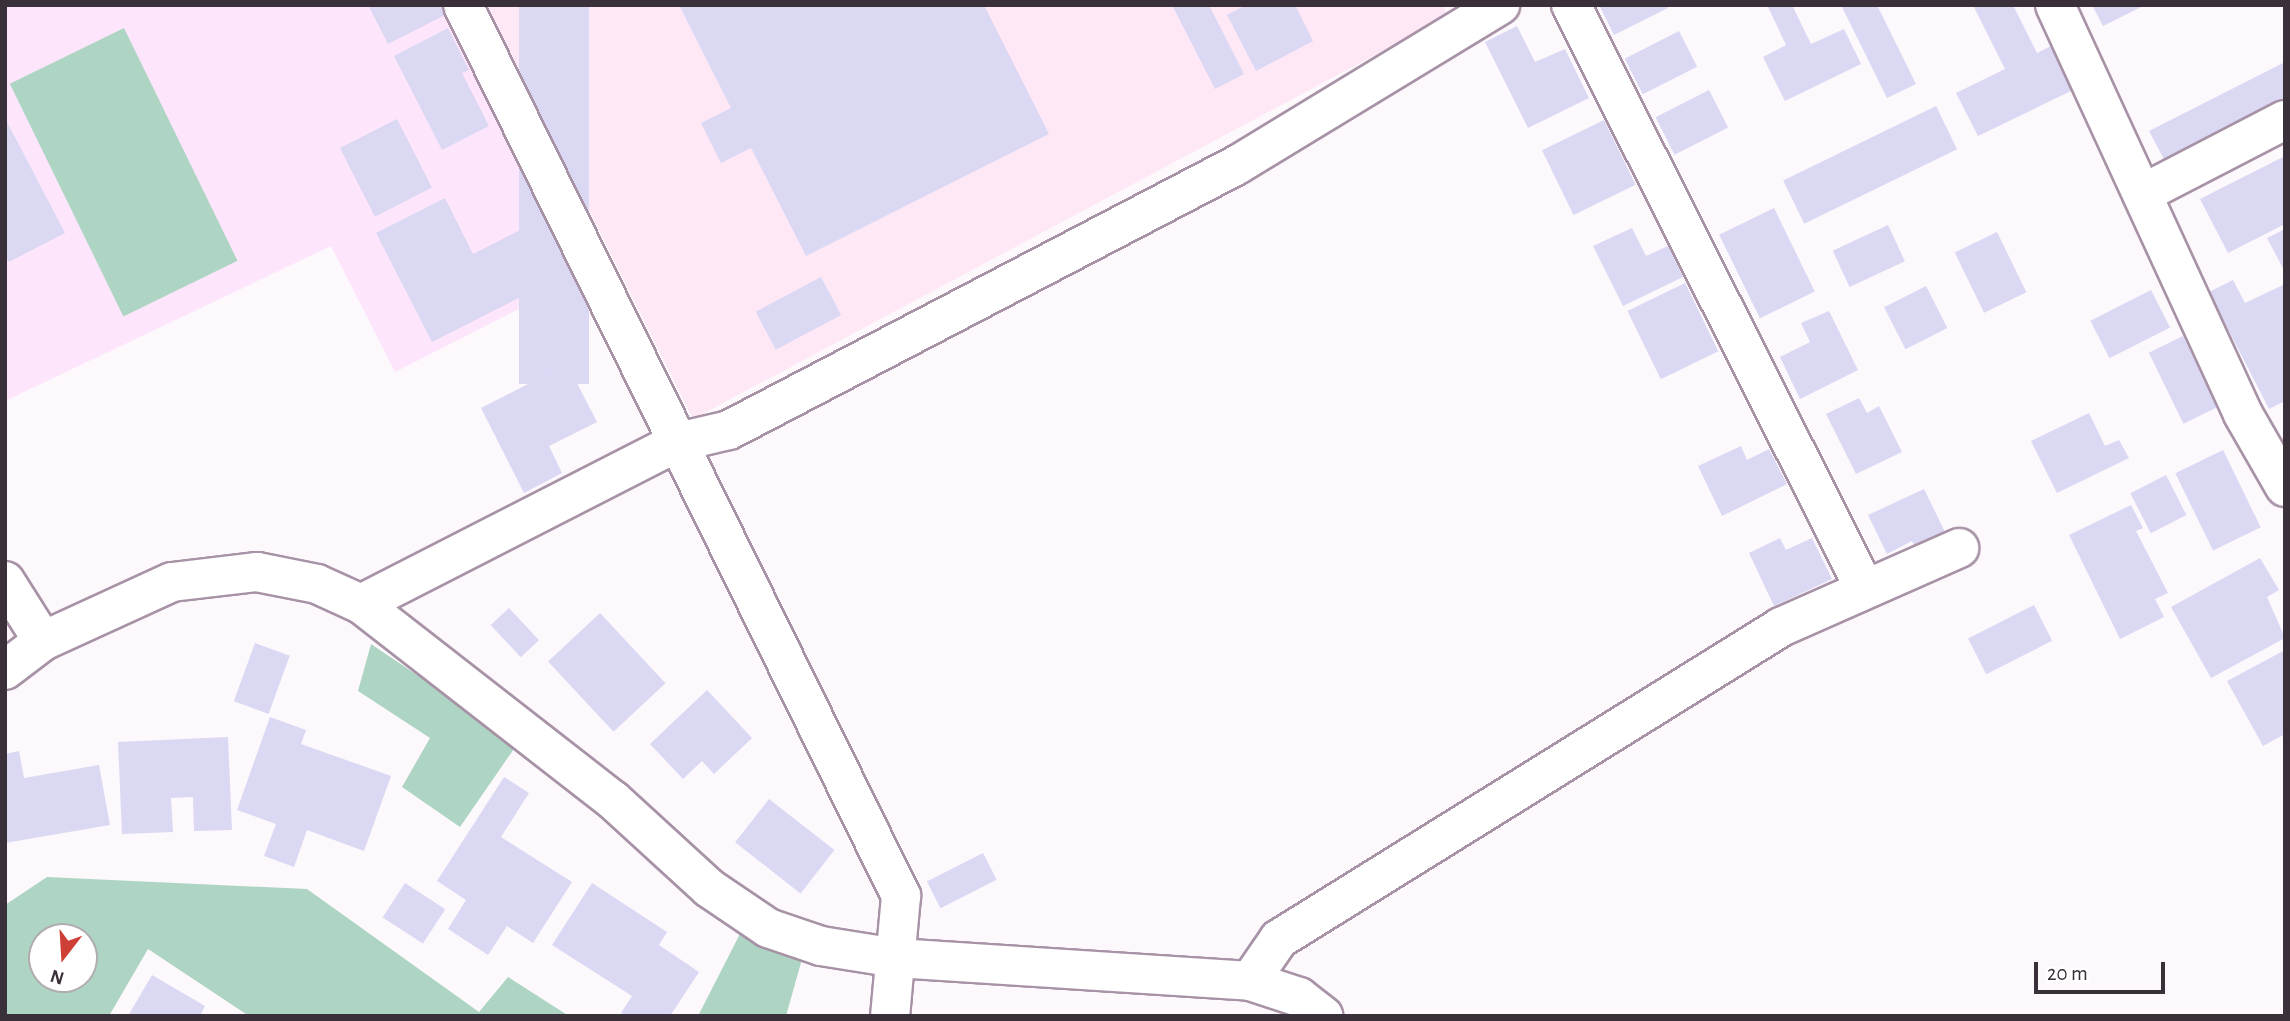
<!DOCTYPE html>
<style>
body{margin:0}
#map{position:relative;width:2290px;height:1021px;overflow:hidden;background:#fcf8fc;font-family:"Alegreya Sans",sans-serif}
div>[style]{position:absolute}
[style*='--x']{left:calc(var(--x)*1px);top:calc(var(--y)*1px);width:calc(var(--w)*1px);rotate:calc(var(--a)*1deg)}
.built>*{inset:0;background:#fde6fc}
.industrial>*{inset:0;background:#fee8f6}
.green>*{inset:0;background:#aed5c3;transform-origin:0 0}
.building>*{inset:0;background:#dbd8f4;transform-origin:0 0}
.roads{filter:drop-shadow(2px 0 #a792a6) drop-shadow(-2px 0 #a792a6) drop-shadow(0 2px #a792a6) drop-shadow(0 -2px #a792a6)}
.street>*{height:38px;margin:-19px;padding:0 19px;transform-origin:19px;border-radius:19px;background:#fff}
span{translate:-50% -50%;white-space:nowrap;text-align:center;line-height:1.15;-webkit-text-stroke:5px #fff;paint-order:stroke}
.frame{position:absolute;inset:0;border:7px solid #393039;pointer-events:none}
.north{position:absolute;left:28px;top:923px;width:70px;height:70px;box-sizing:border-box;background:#fff;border:2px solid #b0acb0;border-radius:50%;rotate:197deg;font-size:19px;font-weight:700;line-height:28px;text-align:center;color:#393039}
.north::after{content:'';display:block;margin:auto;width:24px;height:32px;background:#ce4035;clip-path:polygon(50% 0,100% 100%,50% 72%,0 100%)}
.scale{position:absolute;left:2034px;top:962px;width:131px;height:32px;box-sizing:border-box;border:4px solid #393039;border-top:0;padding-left:9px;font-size:21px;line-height:24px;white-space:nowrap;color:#393039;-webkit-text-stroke:5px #fff;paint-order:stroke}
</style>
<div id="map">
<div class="built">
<div style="clip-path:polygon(5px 5px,444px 5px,576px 280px,395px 372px,331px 246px,5px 401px)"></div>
</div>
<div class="industrial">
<div style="clip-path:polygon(487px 5px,1443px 5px,1448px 16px,693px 419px)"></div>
</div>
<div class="green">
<div style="left:124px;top:28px;width:259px;height:127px;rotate:64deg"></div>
<div style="clip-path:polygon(371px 644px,518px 743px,460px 827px,402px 787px,430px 738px,358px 691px)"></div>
<div style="clip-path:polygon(evenodd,47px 877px,307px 889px,479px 1012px,508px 977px,569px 1016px,249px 1016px,148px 949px,109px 1016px,5px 1016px,5px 905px,47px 877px,42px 937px,84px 937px,84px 979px,42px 979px,42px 937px)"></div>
<div style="clip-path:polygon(743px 928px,802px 959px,786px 1016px,698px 1016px)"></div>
</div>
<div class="building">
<div style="clip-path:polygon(368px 5px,442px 5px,447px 14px,388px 44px)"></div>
<div style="left:519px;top:5px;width:70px;height:379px"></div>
<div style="clip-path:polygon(679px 5px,984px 5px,1049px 134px,806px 256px,751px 148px,721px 163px,701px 123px,731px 108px)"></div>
<div style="clip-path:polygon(1172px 5px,1209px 5px,1244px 74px,1215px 89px)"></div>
<div style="clip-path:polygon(1246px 5px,1295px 5px,1313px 41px,1256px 71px,1227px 15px)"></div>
<div style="clip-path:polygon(1599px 5px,1667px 5px,1668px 8px,1614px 35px)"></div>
<div style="clip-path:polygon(1767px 5px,1792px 5px,1811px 44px,1844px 29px,1861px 64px,1785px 101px,1763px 57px,1786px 45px)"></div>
<div style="clip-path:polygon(1841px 5px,1877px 5px,1916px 84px,1887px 98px)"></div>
<div style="clip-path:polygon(1973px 5px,2013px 5px,2037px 53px,2051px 46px,2073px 90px,1978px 136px,1956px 93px,2005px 69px)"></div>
<div style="clip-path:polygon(2092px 5px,2145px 5px,2103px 26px)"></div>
<div style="clip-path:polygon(1517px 26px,1535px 62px,1565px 49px,1589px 98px,1528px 128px,1485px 42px)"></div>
<div style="clip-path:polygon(448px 28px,469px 70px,462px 73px,489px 126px,442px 150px,394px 56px)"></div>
<div style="left:1679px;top:31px;width:40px;height:61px;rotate:63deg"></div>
<div style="clip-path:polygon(2285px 62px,2285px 108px,2168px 167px,2149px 131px)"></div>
<div style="left:1709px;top:90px;width:42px;height:60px;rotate:63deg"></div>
<div style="left:1936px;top:106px;width:48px;height:170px;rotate:64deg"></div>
<div style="clip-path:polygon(5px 118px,65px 233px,9px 262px,5px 256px)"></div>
<div style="left:397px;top:119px;width:77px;height:64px;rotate:63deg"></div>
<div style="left:1604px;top:120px;width:72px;height:69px;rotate:64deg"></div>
<div style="clip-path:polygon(2285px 156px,2285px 224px,2228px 253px,2200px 199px)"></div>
<div style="clip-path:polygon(445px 198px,473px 254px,534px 223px,562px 276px,432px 342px,376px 233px)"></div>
<div style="left:1774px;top:208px;width:93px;height:61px;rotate:64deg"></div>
<div style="left:1888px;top:225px;width:40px;height:61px;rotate:65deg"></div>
<div style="clip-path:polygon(1632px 228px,1646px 256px,1668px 246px,1683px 277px,1623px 306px,1593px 246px)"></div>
<div style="clip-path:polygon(2285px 229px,2285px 272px,2267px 238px)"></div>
<div style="left:1997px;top:232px;width:67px;height:47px;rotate:64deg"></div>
<div style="left:821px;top:277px;width:43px;height:74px;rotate:62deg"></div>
<div style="clip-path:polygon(2233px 280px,2245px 303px,2285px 284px,2285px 401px,2269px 409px,2209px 292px)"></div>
<div style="left:1685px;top:283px;width:76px;height:64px;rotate:64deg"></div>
<div style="left:1926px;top:286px;width:47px;height:47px;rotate:63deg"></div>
<div style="left:2151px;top:290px;width:42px;height:68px;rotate:63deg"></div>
<div style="clip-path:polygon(1829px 311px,1858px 370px,1800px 399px,1780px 357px,1810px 342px,1801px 323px)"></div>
<div style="left:2183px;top:336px;width:79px;height:38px;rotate:64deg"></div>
<div style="clip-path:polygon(567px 364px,597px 422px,549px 446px,562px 473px,524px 493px,481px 408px)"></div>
<div style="clip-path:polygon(1859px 398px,1867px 413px,1879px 406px,1902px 452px,1856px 474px,1826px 414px)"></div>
<div style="clip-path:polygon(2089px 413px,2105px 446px,2119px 440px,2129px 458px,2057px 493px,2031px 441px)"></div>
<div style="clip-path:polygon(1741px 446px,1747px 460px,1769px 449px,1787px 484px,1722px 516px,1698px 466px)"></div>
<div style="left:2223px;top:450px;width:86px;height:53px;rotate:64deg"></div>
<div style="left:2166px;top:475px;width:45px;height:40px;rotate:63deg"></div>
<div style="clip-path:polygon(1924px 489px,1946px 534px,1916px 549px,1912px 541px,1887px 554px,1868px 515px)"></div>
<div style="clip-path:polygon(2131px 505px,2143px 528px,2136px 531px,2168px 593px,2155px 599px,2164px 617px,2120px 639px,2069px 535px)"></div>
<div style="clip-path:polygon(1780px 538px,1786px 550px,1812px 538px,1832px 579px,1774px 606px,1749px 553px)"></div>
<div style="clip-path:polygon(2260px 558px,2279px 590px,2267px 597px,2285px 638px,2211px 678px,2171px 607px)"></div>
<div style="left:2034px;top:605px;width:40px;height:74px;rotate:63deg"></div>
<div style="left:509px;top:608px;width:44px;height:25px;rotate:47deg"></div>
<div style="left:600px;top:613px;width:96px;height:71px;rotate:47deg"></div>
<div style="left:255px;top:643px;width:37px;height:62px;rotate:20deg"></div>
<div style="clip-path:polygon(2285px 650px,2285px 734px,2263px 746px,2227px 681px)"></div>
<div style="clip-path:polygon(707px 690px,752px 738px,714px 774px,702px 761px,683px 779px,650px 744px)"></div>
<div style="clip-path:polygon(270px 717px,306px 730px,301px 744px,391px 776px,364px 851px,307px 830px,294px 867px,264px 856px,276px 824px,237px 810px)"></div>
<div style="clip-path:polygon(228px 737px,232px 830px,194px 831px,193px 797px,171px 798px,173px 832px,122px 834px,118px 742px)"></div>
<div style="clip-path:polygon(19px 751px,24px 778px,99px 765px,110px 825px,5px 843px,5px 754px)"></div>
<div style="clip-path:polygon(504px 777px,529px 793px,501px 837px,572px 882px,533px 943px,507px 926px,488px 955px,448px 929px,466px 900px,437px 881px)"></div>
<div style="left:769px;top:799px;width:83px;height:55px;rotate:38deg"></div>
<div style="left:983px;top:853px;width:30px;height:63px;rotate:63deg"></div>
<div style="left:405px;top:883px;width:48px;height:41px;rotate:33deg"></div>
<div style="clip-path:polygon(592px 883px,667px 932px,659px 945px,699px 972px,670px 1016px,626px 1016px,621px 1013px,632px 996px,552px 945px)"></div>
<div style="clip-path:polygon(152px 975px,205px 1006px,200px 1016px,128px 1016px)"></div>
</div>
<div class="roads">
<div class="street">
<div style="--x:463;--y:5;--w:993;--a:63.82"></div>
<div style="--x:901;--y:896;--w:121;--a:95.2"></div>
<div style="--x:1571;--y:5;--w:654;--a:63.28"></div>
<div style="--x:2055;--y:5;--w:450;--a:65.3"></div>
<div style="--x:2243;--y:414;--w:84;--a:60.1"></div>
<div style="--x:2142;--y:194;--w:161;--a:-27.4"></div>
<div style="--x:5;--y:581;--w:71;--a:57.7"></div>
<div style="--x:361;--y:604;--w:356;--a:-27.1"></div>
<div style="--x:678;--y:442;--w:52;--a:-13.2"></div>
<div style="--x:729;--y:430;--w:573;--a:-27.55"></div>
<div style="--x:1237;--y:165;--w:308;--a:-31.3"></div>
<div style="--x:5;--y:670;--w:48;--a:-37.3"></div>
<div style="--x:43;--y:641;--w:142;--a:-24.6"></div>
<div style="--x:172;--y:582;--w:86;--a:-6.7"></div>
<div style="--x:257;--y:572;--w:61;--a:11.3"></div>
<div style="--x:317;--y:584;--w:48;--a:24.4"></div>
<div style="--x:361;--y:604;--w:319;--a:37.9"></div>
<div style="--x:613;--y:800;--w:130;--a:42.5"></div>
<div style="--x:709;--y:888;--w:71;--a:34.1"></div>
<div style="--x:768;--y:928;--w:56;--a:18.8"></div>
<div style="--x:821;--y:946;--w:76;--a:9.1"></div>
<div style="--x:896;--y:958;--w:355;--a:3.7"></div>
<div style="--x:1250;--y:981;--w:52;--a:18.1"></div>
<div style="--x:1299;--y:997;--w:31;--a:38"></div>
<div style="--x:1250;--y:981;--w:51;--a:-55.4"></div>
<div style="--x:1279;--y:939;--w:591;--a:-31.86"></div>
<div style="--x:1781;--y:627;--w:195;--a:-23.9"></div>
</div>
</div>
<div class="frame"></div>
<div class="north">N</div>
<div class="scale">20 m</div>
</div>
